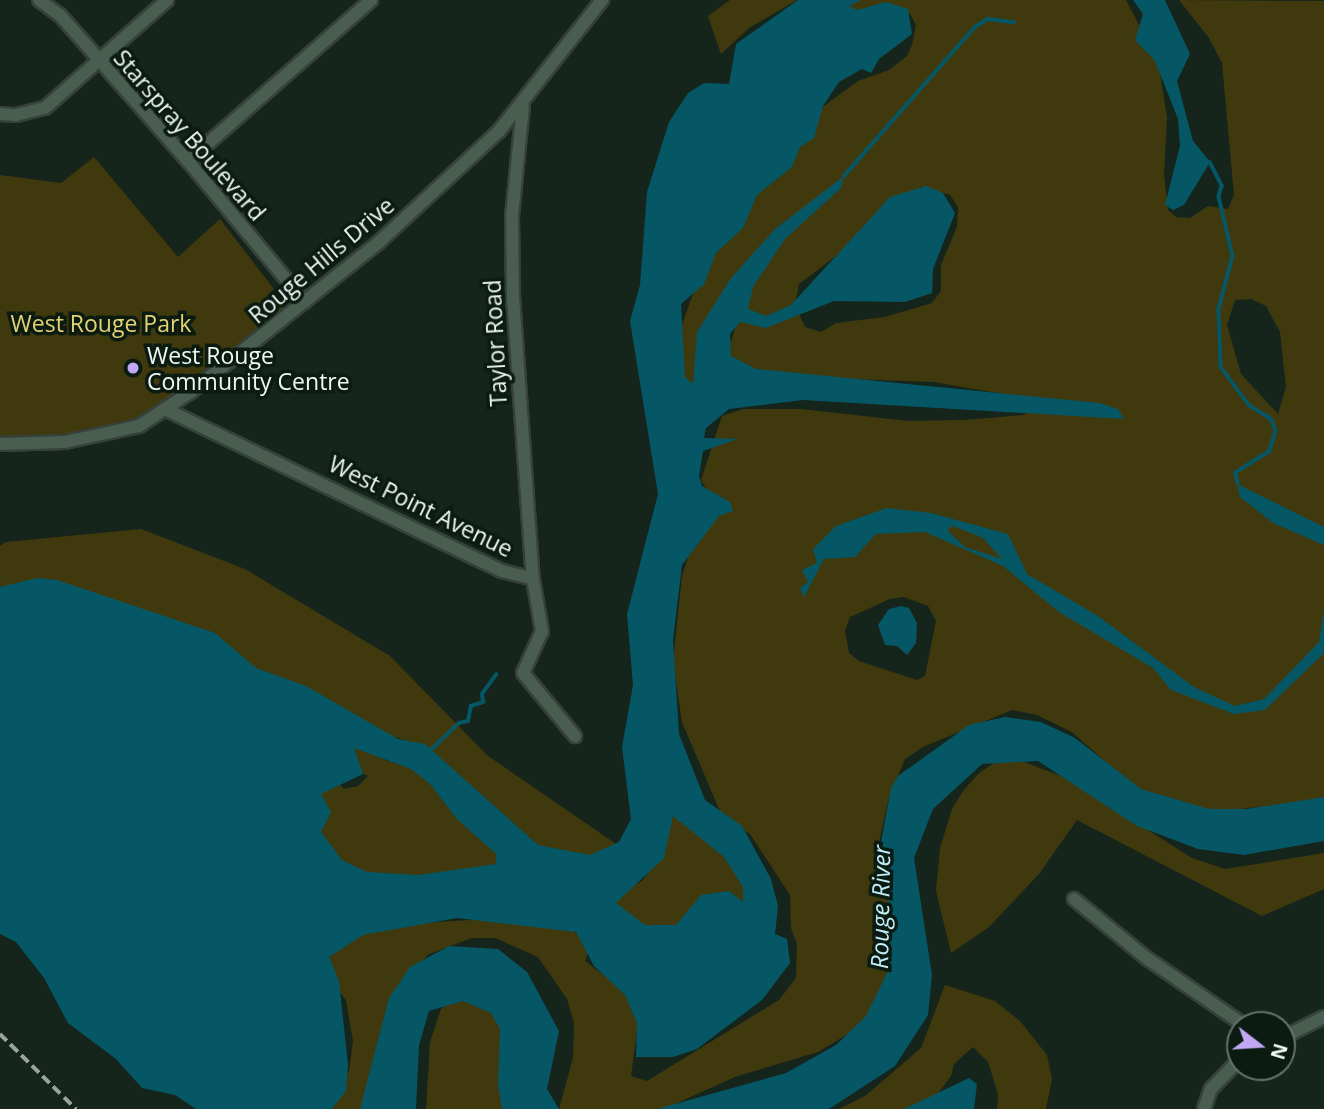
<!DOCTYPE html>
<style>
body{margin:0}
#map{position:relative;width:1324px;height:1109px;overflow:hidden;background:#15251b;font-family:"Open Sans",sans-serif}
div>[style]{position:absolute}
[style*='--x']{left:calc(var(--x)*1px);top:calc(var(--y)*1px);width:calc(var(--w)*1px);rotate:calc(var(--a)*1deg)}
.green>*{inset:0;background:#40390e}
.water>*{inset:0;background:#055765}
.stream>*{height:3.5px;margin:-1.75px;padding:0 1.75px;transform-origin:1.75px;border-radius:1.75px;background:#055765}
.roads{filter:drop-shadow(2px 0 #36413a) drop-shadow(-2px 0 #36413a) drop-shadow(0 2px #36413a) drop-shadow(0 -2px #36413a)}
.street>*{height:12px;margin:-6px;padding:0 6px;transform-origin:6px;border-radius:6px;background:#4a5d51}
.rail>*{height:3.5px;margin-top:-1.75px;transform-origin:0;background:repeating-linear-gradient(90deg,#98a49c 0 10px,transparent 0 15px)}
.dots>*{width:19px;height:19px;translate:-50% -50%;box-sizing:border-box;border:4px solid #0b1b12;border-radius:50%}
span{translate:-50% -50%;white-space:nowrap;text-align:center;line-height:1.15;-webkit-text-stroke:7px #0b1b12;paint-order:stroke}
.street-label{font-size:23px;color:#eef8f1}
.park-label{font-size:23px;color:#e3d270}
.poi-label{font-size:23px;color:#eef8f1}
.left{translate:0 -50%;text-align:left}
.water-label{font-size:24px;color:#c0edf7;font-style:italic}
.north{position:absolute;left:1226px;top:1011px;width:70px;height:70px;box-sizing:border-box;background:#0b1b12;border:2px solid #66736b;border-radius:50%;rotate:107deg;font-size:19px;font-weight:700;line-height:28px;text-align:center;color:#eef8f1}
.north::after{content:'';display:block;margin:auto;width:24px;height:32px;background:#c2a8f2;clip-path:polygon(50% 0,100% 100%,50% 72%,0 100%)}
</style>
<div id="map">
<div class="green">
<div style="clip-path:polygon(730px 0,797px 0,749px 28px,721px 54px,708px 16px)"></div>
<div style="clip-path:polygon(evenodd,859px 0,1126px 0,1158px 61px,1167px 117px,1164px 174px,1168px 210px,1176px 217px,1190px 218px,1208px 206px,1228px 209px,1234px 195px,1222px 63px,1209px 38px,1179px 0,1324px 1px,1324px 800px,1212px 812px,1195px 809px,1133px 786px,1072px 732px,1037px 715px,1012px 710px,923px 747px,905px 759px,889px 797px,879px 842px,880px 875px,905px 933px,868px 1022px,818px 1052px,735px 1077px,664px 1109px,559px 1109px,573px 1058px,574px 1023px,567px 999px,538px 957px,495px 938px,472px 938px,429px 954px,412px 972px,365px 1109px,328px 1109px,349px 1071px,353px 1041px,346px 1000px,317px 964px,347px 934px,421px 923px,503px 918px,569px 928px,591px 945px,585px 961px,627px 993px,639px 1017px,631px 1076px,647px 1081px,779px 1000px,796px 978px,797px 944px,791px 928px,790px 895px,750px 834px,722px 816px,682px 722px,673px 662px,682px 576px,689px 554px,720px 513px,701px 480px,722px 416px,743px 409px,801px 409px,908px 421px,963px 420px,1024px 415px,1029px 407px,1010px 395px,933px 382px,742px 375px,724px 362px,746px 296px,699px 388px,684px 398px,679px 333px,710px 246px,801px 142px,824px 106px,858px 81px,889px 70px,907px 56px,912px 45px,916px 25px,910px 14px,900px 10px,808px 29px,859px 0,921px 187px,950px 195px,958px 207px,957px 227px,941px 265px,941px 291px,932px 303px,885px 317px,836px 323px,821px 332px,805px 327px,795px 305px,799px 284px,848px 247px,879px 213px,921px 187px,859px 0,1251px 299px,1266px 306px,1280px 332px,1286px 387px,1278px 414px,1241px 374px,1227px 325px,1235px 300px,1251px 299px,859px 0,904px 597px,928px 606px,936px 621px,925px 676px,917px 680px,859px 661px,849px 653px,845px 631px,850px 617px,890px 599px,904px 597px)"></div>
<div style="clip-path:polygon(94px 157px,178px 257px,220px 219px,287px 306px,161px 407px,122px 425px,78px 435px,0 439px,0 175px,61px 183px)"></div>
<div style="clip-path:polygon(141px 529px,245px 569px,390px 656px,488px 756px,619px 846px,593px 864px,563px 860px,535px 843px,429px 748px,379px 732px,36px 581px,0 588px,0 546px,6px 542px)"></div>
<div style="clip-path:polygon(248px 710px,353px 739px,385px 760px,429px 774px,440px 785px,453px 814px,512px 867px,388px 885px,269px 850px,332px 777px,344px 789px,358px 786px,368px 776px)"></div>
<div style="clip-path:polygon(1006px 755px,1066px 778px,1192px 858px,1225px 869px,1324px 853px,1324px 889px,1262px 916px,1077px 820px,1039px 874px,989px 927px,951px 953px,936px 891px,940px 848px,952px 809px,963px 791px,979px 773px)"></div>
<div style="clip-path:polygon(662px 788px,724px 850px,755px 907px,690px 974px,614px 905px,616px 895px,642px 881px,666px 850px,669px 813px)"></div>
<div style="clip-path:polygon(945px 985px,995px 1001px,1020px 1021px,1047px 1055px,1052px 1079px,1046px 1109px,997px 1109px,998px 1094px,988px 1062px,973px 1047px,954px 1064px,951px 1076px,933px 1100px,921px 1109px,839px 1109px,865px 1096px,921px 1048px)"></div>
<div style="clip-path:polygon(468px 999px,500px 1013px,510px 1109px,426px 1109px,430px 1042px,441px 1009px,452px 1000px)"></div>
</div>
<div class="water">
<div style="clip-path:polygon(evenodd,798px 0,861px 0,849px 6px,857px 10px,886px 2px,908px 9px,912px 34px,879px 59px,871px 73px,862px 69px,839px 82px,823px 106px,814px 138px,800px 147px,792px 167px,757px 195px,743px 228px,716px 253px,704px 284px,681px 304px,685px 377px,693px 384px,697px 332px,731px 278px,775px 229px,844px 176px,841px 188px,785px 239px,753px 287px,748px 309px,766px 316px,791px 305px,890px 197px,926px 186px,943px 193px,955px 213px,933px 269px,932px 293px,905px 302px,834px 301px,766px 328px,740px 322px,730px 334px,731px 356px,756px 369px,1100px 403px,1118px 409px,1124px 419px,803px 400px,729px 409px,706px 428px,704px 438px,738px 439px,703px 451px,699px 476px,702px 486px,730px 502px,733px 511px,719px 516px,682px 565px,673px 640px,679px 734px,705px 800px,742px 826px,771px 879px,778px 906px,775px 934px,787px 939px,790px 963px,762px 1000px,697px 1049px,673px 1057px,636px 1057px,637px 1023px,625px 995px,594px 966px,576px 932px,457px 918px,363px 935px,329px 957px,339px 981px,348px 1065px,346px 1091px,332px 1109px,196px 1109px,175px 1095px,142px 1088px,116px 1059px,68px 1023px,44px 978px,16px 942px,0 934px,0 587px,37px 578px,57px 580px,215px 633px,256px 668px,306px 686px,398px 739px,425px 744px,538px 845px,590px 855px,619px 842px,631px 819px,622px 747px,633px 685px,627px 614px,658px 494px,630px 321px,640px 285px,647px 192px,669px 122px,688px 93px,704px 83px,729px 84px,736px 44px,798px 0,354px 748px,411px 769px,430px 784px,457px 819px,496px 854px,496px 864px,418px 875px,367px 872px,342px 860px,321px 832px,331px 812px,321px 794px,363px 774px,354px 748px,798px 0,673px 816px,724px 857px,743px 887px,743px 902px,729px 891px,701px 895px,676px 925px,645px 925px,616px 903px,664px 858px,673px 816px)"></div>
<div style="clip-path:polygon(1133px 0,1165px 0,1190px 54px,1177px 81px,1193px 141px,1210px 162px,1184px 205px,1173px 210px,1165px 205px,1180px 146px,1178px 119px,1155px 61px,1135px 40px,1143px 14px)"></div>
<div style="clip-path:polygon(1237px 484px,1324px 527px,1324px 545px,1273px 523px,1240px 497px)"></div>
<div style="clip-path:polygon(evenodd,887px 508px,931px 513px,1008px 534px,1027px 574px,1098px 616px,1194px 687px,1235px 706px,1264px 699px,1319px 642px,1324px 611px,1324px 653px,1265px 710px,1234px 714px,1171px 690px,1153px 668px,1059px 612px,1003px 566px,925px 532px,876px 534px,855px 557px,824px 559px,804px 597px,800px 588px,808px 582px,802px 570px,817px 563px,813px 549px,836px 526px,887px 508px,953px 526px,983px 538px,1002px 559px,965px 547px,947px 530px,953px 526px)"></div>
<div style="clip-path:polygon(901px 606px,909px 608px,917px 623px,916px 643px,907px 655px,897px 646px,885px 645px,878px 625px,889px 609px)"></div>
<div style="clip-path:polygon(1005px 717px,1041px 722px,1075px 738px,1141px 789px,1209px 809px,1247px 809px,1324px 797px,1324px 841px,1244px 855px,1198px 849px,1137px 826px,1038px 761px,982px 764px,933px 809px,914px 858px,932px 975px,928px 1015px,895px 1066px,829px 1109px,657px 1109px,786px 1073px,836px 1045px,866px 1016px,888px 971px,889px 904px,879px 853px,891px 788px,898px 776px,969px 725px)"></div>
<div style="clip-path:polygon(449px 946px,498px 949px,527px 972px,559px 1031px,547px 1089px,559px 1109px,502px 1109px,498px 1086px,500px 1029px,491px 1013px,463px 1001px,429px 1011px,419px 1045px,416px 1109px,360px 1109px,389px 998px,410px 967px)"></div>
<div style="clip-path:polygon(969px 1078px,977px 1084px,974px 1109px,904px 1109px)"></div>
</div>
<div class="stream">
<div style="--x:1210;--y:162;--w:27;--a:63"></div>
<div style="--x:1222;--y:186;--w:11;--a:105"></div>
<div style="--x:1219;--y:197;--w:61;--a:76.7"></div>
<div style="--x:1233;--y:256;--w:55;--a:104.8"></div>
<div style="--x:1219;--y:309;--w:58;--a:88"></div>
<div style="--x:1221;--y:367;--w:47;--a:53.6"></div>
<div style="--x:1249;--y:405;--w:26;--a:32"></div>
<div style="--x:1271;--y:419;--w:13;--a:67"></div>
<div style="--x:1276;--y:431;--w:22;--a:108"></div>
<div style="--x:1269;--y:452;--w:39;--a:148"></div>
<div style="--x:1236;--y:473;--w:10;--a:79"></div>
<div style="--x:844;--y:176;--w:198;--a:-48.7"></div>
<div style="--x:975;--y:27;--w:15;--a:-32"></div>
<div style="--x:988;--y:19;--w:26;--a:7"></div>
<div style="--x:432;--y:749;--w:37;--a:-44"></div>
<div style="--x:459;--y:723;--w:9;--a:-13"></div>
<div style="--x:468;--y:721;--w:15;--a:-79"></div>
<div style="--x:471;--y:706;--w:13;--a:-18"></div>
<div style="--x:483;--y:702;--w:8;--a:-97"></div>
<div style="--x:482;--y:694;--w:24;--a:-54"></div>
</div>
<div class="roads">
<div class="street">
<div style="--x:39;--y:0;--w:26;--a:36"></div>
<div style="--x:60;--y:15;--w:194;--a:48.8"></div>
<div style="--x:188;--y:161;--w:183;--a:50.3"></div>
<div style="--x:523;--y:106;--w:111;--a:95.7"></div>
<div style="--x:512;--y:216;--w:80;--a:89.3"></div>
<div style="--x:513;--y:296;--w:284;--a:86"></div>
<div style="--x:0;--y:114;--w:16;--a:4"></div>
<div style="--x:16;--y:115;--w:30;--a:-14"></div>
<div style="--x:45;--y:108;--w:163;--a:-41.5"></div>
<div style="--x:188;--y:161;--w:244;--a:-41.3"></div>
<div style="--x:165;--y:409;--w:374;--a:25.7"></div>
<div style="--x:502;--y:571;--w:32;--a:14"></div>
<div style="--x:533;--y:579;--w:53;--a:80.2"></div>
<div style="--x:542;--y:631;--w:46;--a:114.3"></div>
<div style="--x:523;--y:673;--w:82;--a:50.5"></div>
<div style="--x:0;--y:444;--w:65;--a:-1.8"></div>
<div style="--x:65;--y:442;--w:76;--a:-12.2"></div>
<div style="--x:139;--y:426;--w:64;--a:-33.4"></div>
<div style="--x:192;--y:391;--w:238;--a:-38.5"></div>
<div style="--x:378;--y:243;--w:165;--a:-42.8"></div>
<div style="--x:499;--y:131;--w:167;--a:-51.8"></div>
<div style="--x:1074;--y:899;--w:92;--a:39.2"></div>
<div style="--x:1145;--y:957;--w:120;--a:34.5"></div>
<div style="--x:1282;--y:1038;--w:47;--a:-26.6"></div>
<div style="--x:1204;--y:1109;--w:21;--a:-71"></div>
<div style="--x:1211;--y:1089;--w:42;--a:-46"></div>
</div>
</div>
<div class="rail">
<div style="--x:0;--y:1034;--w:107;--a:44.6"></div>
</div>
<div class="dots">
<div style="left:133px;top:368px;background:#c2a8f2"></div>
</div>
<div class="street-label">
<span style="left:190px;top:135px;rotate:49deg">Starspray Boulevard</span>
<span style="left:321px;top:260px;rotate:-40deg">Rouge Hills Drive</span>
<span style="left:495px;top:343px;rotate:-93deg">Taylor Road</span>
<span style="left:421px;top:506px;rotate:26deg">West Point Avenue</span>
</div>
<div class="park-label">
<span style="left:101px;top:323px">West Rouge Park</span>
</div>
<div class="poi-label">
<span class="left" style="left:147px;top:368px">West Rouge<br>Community Centre</span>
</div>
<div class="water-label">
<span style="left:880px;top:907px;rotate:-89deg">Rouge River</span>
</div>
<div class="north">N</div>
</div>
